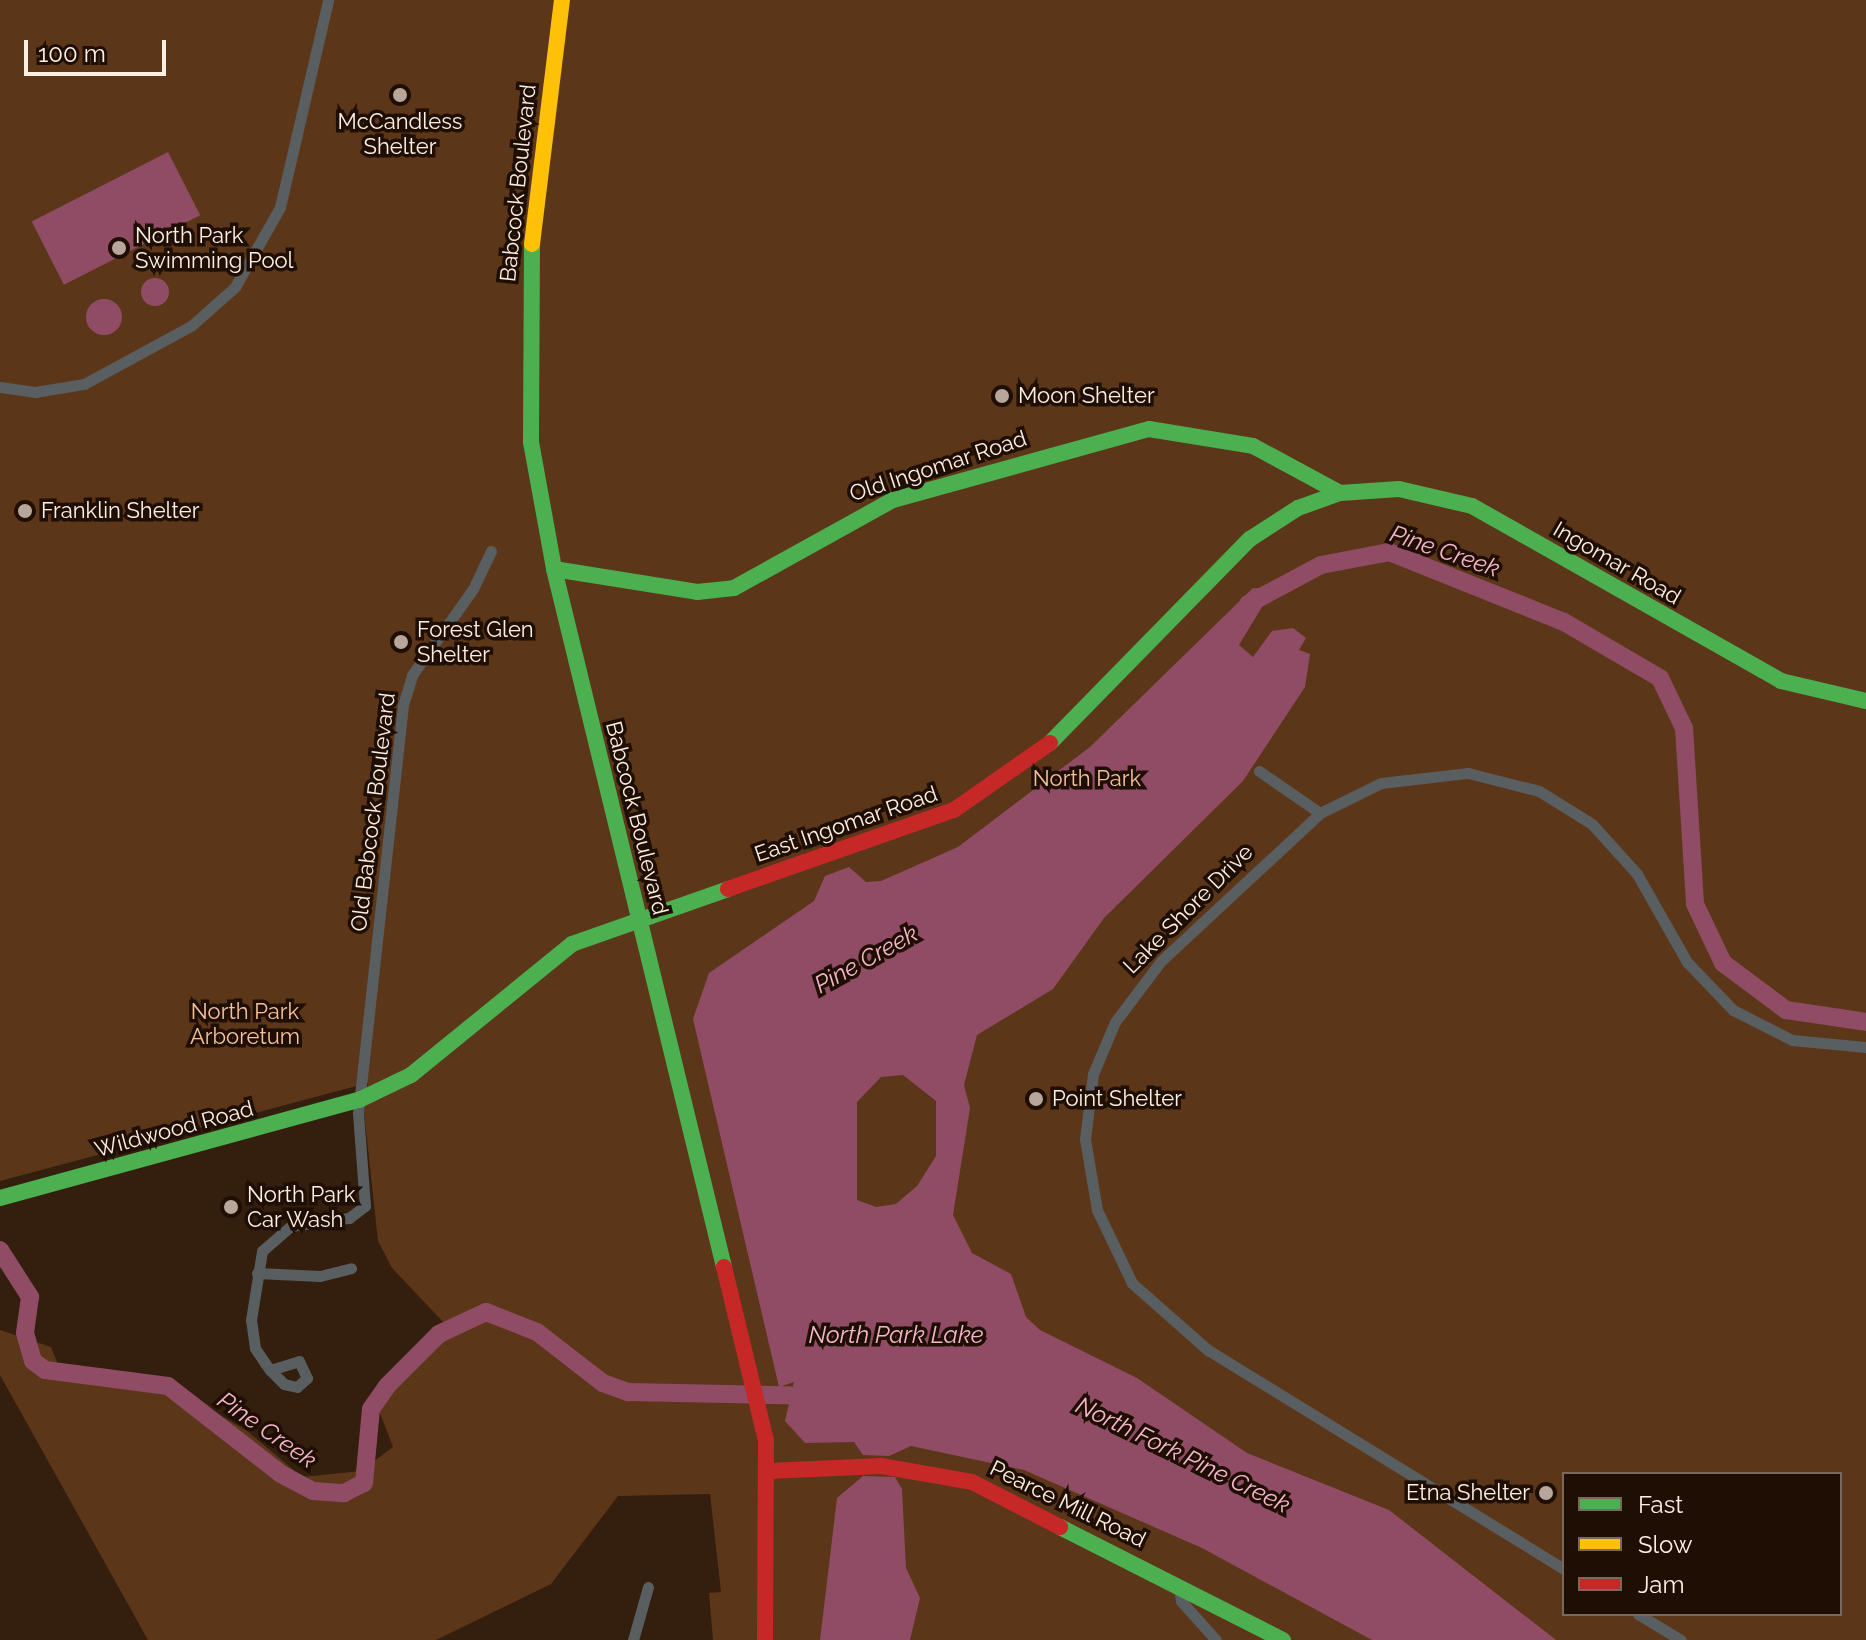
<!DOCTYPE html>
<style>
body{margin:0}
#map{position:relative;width:1866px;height:1640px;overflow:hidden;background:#341f0f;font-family:Raleway,sans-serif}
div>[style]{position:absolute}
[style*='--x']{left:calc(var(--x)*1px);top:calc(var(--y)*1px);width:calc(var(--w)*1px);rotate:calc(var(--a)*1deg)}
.green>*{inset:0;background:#5c3619}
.water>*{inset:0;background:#8f4c64;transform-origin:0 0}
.round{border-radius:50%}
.river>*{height:18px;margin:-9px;padding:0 9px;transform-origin:9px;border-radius:9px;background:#8f4c64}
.street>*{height:11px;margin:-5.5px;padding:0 5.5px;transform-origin:5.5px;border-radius:5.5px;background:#595e61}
.fast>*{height:16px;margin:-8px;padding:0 8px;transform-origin:8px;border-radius:8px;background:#4caf50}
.slow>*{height:16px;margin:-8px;padding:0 8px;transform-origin:8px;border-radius:8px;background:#ffc107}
.jam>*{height:16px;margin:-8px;padding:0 8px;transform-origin:8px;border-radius:8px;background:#c62828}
.dots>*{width:22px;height:22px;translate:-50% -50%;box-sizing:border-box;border:4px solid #1e0e03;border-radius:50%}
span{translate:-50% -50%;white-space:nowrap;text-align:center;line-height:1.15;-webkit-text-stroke:7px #1e0e03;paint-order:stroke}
.poi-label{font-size:22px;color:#feefe4}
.left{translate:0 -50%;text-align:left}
.right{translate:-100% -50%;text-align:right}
.street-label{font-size:22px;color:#feefe4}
.park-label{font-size:22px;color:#f5c19c}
.water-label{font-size:24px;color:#f5b6cc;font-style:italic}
.legend{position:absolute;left:1562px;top:1472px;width:280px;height:144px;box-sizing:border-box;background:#1e0e03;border:2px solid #78685d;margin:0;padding:10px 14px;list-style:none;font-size:24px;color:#feefe4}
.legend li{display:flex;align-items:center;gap:16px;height:40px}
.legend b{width:40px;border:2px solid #78685d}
.scale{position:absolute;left:24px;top:40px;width:142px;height:36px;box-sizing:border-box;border:4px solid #feefe4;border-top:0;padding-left:10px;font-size:24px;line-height:28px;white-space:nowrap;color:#feefe4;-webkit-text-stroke:6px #1e0e03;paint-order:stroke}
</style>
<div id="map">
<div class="green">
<div style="clip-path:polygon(evenodd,0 0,1866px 0,1866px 1640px,713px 1640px,709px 1593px,721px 1592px,710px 1494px,618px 1496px,551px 1584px,436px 1640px,148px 1640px,0 1375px,0 1330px,51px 1347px,61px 1372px,167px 1385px,246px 1430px,302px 1477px,361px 1471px,393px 1447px,375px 1400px,446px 1325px,392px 1268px,378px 1241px,364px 1112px,368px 1083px,0 1181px,0 0,1564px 1474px,1840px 1474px,1840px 1614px,1564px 1614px,1564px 1474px)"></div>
</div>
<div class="water">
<div style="left:168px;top:152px;width:71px;height:153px;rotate:63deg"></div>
<div class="round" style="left:141px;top:278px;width:28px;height:28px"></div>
<div class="round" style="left:86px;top:299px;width:36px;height:36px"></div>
<div style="clip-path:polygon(evenodd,1253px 588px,1269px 589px,1268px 597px,1239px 645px,1253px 657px,1272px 631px,1293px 628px,1306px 638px,1299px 650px,1310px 654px,1305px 687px,1243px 781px,1104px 918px,1053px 989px,977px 1035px,964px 1085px,970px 1108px,953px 1215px,972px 1253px,1011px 1274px,1026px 1317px,1040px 1330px,1137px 1378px,1247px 1453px,1389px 1510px,1556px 1640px,1372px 1640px,1202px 1548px,1024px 1470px,911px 1446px,889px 1456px,863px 1455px,854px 1442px,805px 1443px,785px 1421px,794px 1382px,779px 1387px,693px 1019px,709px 973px,814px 901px,825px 876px,849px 867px,866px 882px,881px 881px,958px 847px,1090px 747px,1253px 588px,903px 1075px,936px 1101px,936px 1156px,917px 1186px,896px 1204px,876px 1207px,857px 1200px,857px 1102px,881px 1077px,903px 1075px)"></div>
<div style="clip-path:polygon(863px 1476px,895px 1477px,902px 1489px,906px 1568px,920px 1598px,910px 1640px,820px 1640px,837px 1498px)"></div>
</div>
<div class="river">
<div style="--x:1248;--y:604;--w:83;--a:-28.1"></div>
<div style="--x:1321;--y:565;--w:69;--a:-10.8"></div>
<div style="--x:1389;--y:552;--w:188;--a:21.8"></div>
<div style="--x:1564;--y:622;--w:111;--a:30.3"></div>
<div style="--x:1660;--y:678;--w:55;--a:64.4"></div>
<div style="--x:1684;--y:728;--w:176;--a:86.4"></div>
<div style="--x:1695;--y:904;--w:65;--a:64.6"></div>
<div style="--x:1723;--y:963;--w:79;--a:36.7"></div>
<div style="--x:1786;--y:1010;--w:81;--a:8.5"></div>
<div style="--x:0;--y:1250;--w:56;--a:57.4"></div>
<div style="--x:30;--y:1297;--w:36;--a:98"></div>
<div style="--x:25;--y:1333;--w:29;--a:74"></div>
<div style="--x:33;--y:1361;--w:15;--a:37"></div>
<div style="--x:45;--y:1370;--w:124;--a:7.4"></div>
<div style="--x:168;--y:1386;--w:143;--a:37.9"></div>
<div style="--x:281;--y:1474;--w:36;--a:28"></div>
<div style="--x:313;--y:1491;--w:31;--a:4"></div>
<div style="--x:344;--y:1493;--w:22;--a:-27"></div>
<div style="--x:364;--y:1483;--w:74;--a:-84.6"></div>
<div style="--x:371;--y:1409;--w:28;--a:-55"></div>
<div style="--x:387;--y:1386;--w:74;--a:-45"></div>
<div style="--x:439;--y:1334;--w:52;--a:-25.1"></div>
<div style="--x:486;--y:1312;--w:55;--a:21.4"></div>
<div style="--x:537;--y:1332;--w:83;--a:37.7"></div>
<div style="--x:603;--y:1383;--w:27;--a:20"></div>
<div style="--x:628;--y:1392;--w:187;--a:1.2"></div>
</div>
<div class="street">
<div style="--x:0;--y:387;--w:35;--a:8"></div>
<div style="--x:35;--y:392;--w:50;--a:-9.3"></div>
<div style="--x:84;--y:384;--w:122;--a:-28.5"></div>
<div style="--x:191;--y:326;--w:59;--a:-41.6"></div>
<div style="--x:235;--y:287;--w:92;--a:-60.6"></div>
<div style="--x:280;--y:207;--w:212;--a:-76.9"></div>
<div style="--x:1259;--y:771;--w:74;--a:34.5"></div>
<div style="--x:257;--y:1273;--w:63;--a:2.7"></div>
<div style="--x:320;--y:1276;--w:32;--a:-14"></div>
<div style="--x:270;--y:1370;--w:30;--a:-17"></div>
<div style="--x:299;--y:1361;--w:19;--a:65"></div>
<div style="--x:307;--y:1378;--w:13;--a:138"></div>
<div style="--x:297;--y:1387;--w:13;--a:-167"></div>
<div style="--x:284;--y:1384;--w:20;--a:-135"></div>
<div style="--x:270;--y:1370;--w:9;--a:-126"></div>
<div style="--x:265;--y:1363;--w:18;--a:-124"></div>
<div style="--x:255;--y:1348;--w:28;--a:-98"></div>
<div style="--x:251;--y:1320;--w:70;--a:-80.9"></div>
<div style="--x:262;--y:1251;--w:38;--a:-41"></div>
<div style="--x:291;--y:1226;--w:59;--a:-7.9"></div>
<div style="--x:349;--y:1218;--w:20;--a:-37"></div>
<div style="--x:365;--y:1206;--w:93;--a:-94.3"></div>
<div style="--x:358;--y:1113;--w:410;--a:-83.7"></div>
<div style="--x:403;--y:705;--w:31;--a:-73"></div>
<div style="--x:412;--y:675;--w:105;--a:-54.7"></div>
<div style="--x:473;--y:589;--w:42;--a:-64.7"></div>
<div style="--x:1564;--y:1569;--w:417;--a:-148.4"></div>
<div style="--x:1209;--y:1351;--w:103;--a:-138.6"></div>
<div style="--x:1132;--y:1283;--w:81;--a:-115.6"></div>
<div style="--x:1097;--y:1210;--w:72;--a:-99.6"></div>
<div style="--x:1085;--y:1139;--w:65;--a:-83"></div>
<div style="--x:1093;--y:1074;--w:56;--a:-67.1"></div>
<div style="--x:1115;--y:1022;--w:76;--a:-53"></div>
<div style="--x:1161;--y:961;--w:217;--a:-42.9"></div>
<div style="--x:1320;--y:813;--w:68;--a:-26.2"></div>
<div style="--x:1381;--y:783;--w:88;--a:-6.6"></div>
<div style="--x:1468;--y:773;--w:73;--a:14.2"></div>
<div style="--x:1539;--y:791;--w:62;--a:31.9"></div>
<div style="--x:1592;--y:824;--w:67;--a:48"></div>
<div style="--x:1637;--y:874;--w:101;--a:60.4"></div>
<div style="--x:1687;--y:962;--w:66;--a:46.2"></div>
<div style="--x:1733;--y:1010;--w:66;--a:27"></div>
<div style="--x:1792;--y:1040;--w:74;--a:5.4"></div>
<div style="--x:1179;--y:1585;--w:16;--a:83"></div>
<div style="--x:1181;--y:1601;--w:52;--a:48.1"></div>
<div style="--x:1638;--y:1614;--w:50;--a:31.2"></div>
<div style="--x:633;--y:1640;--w:55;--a:-74.2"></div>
</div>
<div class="fast">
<div style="--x:532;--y:244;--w:198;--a:90.3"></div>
<div style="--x:531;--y:442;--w:129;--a:79.7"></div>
<div style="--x:554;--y:569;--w:718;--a:76.31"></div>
<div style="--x:554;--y:569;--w:145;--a:9.1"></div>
<div style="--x:697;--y:592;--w:37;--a:-6"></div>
<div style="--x:734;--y:588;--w:182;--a:-29"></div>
<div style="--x:893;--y:500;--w:266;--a:-15.5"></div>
<div style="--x:1149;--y:429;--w:105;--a:9.3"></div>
<div style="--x:1253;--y:446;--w:99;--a:28.4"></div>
<div style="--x:1050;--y:743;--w:286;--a:-45.6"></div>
<div style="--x:1250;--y:539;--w:57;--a:-32.9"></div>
<div style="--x:1298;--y:508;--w:45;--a:-19.7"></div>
<div style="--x:1340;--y:493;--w:59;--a:-3.9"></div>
<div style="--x:1399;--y:489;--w:75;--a:13.1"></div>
<div style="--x:1472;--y:506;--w:355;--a:29.5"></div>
<div style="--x:1781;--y:681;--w:87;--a:13.2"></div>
<div style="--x:0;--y:1198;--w:372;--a:-15.3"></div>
<div style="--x:359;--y:1100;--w:58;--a:-25.7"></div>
<div style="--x:411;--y:1075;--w:208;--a:-39.1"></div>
<div style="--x:572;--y:944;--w:165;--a:-19.4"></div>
<div style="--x:1060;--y:1527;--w:250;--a:26.9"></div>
</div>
<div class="slow">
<div style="--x:532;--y:244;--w:246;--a:-83"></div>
</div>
<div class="jam">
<div style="--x:728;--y:889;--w:239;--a:-19.3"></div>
<div style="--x:954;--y:810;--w:117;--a:-34.9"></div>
<div style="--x:724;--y:1267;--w:178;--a:76.4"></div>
<div style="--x:766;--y:1440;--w:200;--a:90.3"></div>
<div style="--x:769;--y:1471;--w:112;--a:-2.6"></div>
<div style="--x:881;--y:1466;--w:92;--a:10"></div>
<div style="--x:972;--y:1482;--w:99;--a:27.1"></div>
</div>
<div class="dots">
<div style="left:400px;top:95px;background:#b7a699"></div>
<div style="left:119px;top:248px;background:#b7a699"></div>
<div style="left:1002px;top:396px;background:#b7a699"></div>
<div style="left:25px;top:511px;background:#b7a699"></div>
<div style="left:401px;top:642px;background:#b7a699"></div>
<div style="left:1036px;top:1099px;background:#b7a699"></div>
<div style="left:231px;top:1207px;background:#b7a699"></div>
<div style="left:1546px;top:1493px;background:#b7a699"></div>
</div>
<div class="poi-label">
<span style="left:400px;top:134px">McCandless<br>Shelter</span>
<span class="left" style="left:135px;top:248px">North Park<br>Swimming Pool</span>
<span class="left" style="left:1018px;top:396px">Moon Shelter</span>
<span class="left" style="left:41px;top:511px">Franklin Shelter</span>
<span class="left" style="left:417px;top:642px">Forest Glen<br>Shelter</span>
<span class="left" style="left:1052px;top:1099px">Point Shelter</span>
<span class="left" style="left:247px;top:1207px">North Park<br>Car Wash</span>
<span class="right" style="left:1530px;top:1493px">Etna Shelter</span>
</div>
<div class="street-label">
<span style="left:518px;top:183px;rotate:-84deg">Babcock Boulevard</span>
<span style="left:938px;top:466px;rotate:-18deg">Old Ingomar Road</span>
<span style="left:1617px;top:563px;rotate:30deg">Ingomar Road</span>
<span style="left:373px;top:812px;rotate:-83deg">Old Babcock Boulevard</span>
<span style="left:637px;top:818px;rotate:76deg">Babcock Boulevard</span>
<span style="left:846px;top:824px;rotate:-19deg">East Ingomar Road</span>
<span style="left:1188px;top:909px;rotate:-45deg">Lake Shore Drive</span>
<span style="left:174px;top:1129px;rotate:-15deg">Wildwood Road</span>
<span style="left:1068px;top:1504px;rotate:26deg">Pearce Mill Road</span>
</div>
<div class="park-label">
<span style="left:1087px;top:779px">North Park</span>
<span style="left:245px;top:1024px">North Park<br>Arboretum</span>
</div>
<div class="water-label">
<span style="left:1445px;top:551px;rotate:19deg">Pine Creek</span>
<span style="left:866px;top:959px;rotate:-29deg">Pine Creek</span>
<span style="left:896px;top:1335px">North Park Lake</span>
<span style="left:267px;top:1430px;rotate:35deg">Pine Creek</span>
<span style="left:1183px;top:1455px;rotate:26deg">North Fork Pine Creek</span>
</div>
<ul class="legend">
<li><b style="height:10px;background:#4caf50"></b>Fast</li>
<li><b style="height:10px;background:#ffc107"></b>Slow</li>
<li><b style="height:10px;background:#c62828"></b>Jam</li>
</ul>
<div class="scale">100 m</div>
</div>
